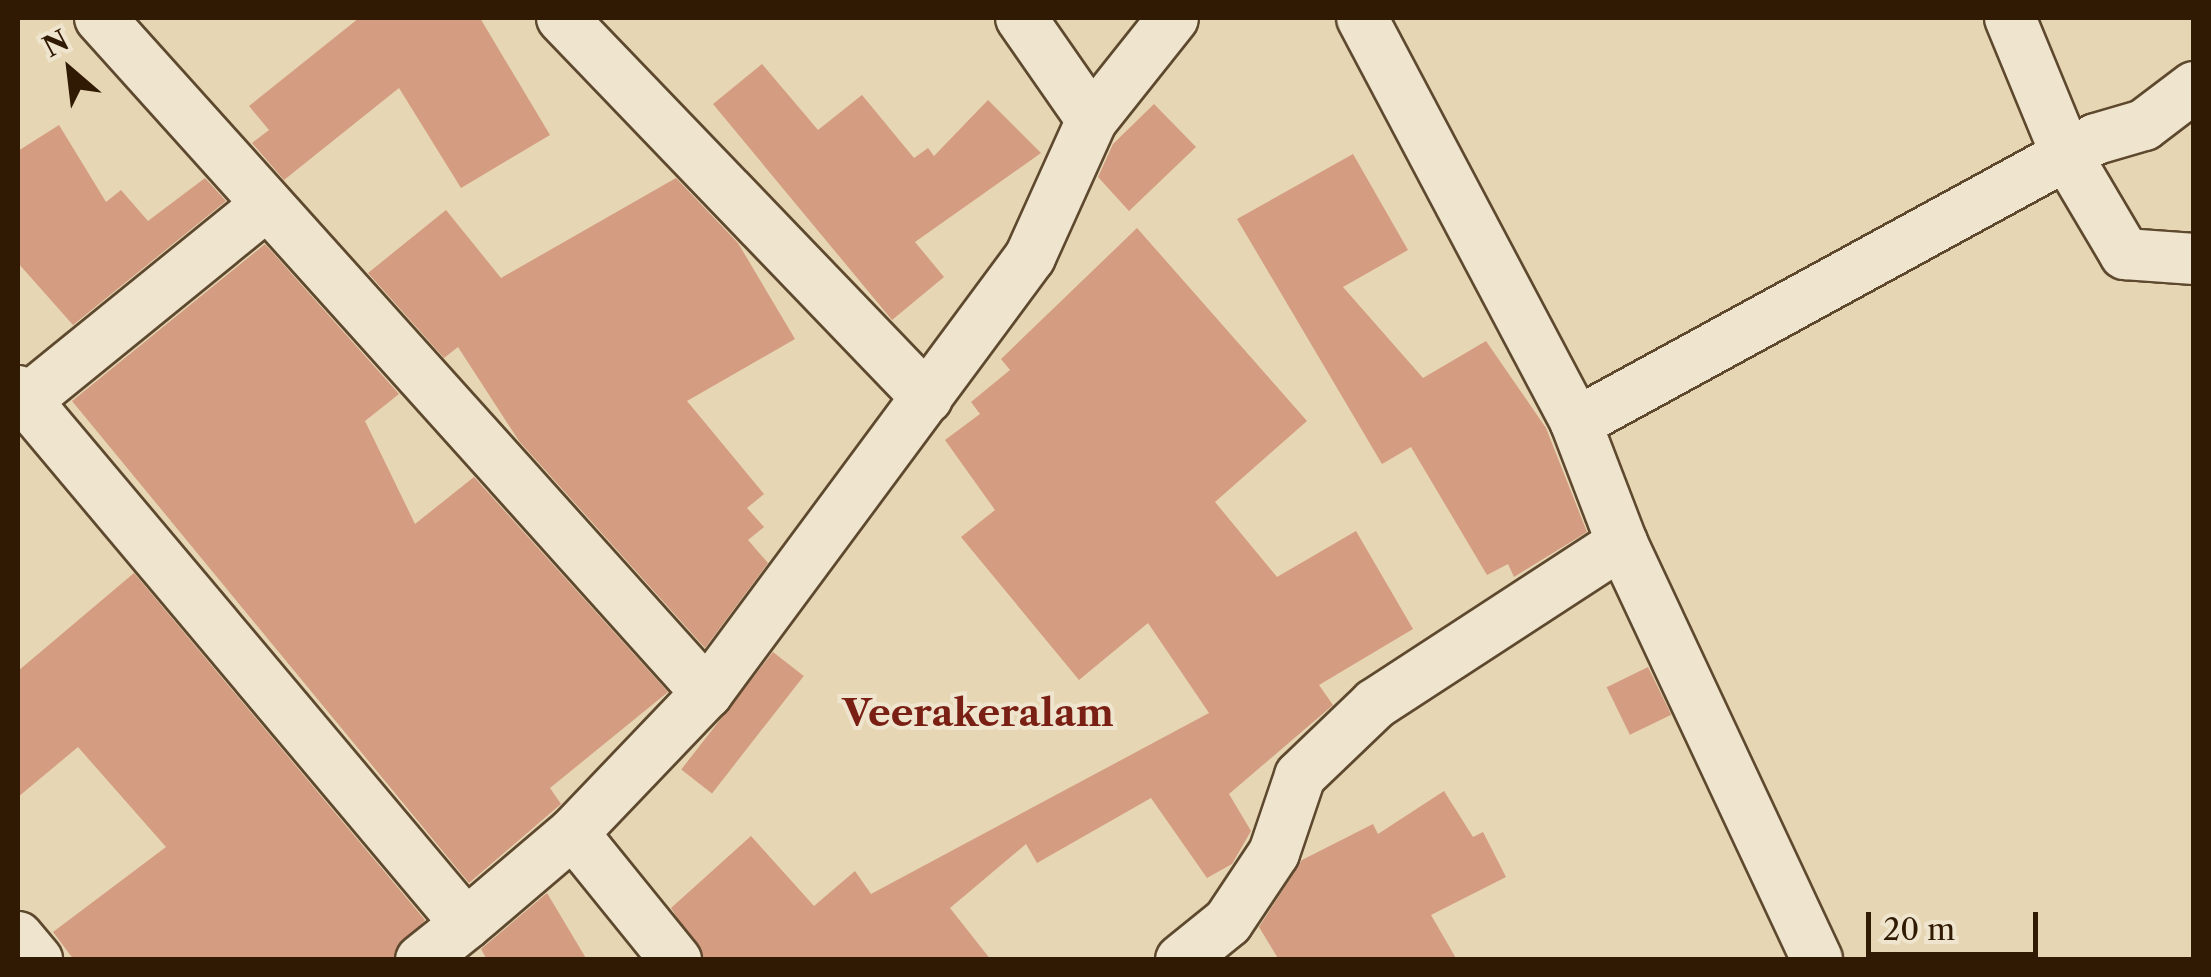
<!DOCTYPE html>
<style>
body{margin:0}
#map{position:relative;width:2211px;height:977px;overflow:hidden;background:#e6d6b3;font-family:"Libre Caslon Text",serif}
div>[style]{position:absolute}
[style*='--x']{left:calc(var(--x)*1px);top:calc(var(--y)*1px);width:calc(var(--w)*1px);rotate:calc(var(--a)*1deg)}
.building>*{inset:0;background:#d49c80;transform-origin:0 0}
.roads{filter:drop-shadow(2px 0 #5e492f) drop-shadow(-2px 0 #5e492f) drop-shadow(0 2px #5e492f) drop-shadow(0 -2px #5e492f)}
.street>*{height:50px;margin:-25px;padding:0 25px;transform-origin:25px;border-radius:25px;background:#efe4ce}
span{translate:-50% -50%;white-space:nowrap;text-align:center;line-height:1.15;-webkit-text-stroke:8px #efe4ce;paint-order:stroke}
.district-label{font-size:38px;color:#7a1f14;font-weight:700}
.frame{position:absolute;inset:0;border:20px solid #311a03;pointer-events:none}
.north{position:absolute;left:20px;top:20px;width:100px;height:100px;-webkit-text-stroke:8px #efe4ce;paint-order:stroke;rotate:332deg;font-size:28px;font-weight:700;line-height:40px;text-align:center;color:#311a03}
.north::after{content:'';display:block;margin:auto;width:35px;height:45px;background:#311a03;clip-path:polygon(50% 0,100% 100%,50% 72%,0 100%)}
.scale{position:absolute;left:1866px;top:912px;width:172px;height:45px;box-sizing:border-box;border:5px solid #311a03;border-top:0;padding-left:12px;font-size:30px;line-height:35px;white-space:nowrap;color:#311a03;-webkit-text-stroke:8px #efe4ce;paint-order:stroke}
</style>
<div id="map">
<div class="building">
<div style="clip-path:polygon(359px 18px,480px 18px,550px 135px,461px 188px,399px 88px,284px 180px,252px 143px,269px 130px,249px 106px)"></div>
<div style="clip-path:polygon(762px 64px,818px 130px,862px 95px,914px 158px,928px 148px,934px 156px,988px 100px,1041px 153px,915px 242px,944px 277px,892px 320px,713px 104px)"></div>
<div style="clip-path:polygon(1154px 104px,1196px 147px,1129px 211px,1098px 177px,1113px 144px)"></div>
<div style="clip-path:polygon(59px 125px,106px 202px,121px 190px,148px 221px,205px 178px,226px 201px,73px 325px,18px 263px,18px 151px)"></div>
<div style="clip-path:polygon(1353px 154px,1408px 250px,1343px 287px,1423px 378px,1486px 341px,1546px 428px,1587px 532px,1514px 577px,1508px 564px,1487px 575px,1411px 447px,1382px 464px,1237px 219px)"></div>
<div style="clip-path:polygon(676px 178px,738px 243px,795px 339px,687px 401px,764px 494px,747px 508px,764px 527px,748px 540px,768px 563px,705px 648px,519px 441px,458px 347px,444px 358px,368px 273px,446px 210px,501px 278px)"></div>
<div style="clip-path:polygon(1137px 228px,1307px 421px,1215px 502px,1277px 577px,1356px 531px,1413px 629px,1319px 685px,1333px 705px,1229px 794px,1251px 831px,1232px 864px,1207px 878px,1151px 798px,1037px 863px,1026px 844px,950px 908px,991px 960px,704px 960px,671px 908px,751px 836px,814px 906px,855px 871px,871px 894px,1209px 713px,1148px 623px,1079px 680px,961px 537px,995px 510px,945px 440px,980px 414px,971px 402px,1010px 370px,1001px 359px)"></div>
<div style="clip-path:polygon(265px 244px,399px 394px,365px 421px,415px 524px,474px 477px,668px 692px,550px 788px,561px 804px,469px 883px,72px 401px)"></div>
<div style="clip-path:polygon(134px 573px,425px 920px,393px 960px,74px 960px,53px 932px,166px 847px,78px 747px,18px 797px,18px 671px)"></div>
<div style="left:773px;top:652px;width:39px;height:149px;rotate:38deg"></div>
<div style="left:1648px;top:667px;width:53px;height:46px;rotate:64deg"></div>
<div style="clip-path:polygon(1444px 791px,1473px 837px,1483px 832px,1506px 877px,1431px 915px,1457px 960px,1279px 960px,1259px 927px,1302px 860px,1373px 824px,1378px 834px)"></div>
<div style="clip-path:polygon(547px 893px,587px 960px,487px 960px,481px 949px)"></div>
</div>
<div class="roads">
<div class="street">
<div style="--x:100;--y:18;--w:908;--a:48.04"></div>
<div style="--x:562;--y:18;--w:527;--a:46.15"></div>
<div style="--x:1021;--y:18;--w:124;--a:55.2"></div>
<div style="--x:1362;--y:18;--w:458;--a:62.1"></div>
<div style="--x:1576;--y:423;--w:129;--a:69"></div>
<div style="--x:1622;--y:543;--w:460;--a:64.9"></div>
<div style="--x:2010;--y:18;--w:149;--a:67.6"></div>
<div style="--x:2067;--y:156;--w:114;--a:59.4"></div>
<div style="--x:2125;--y:254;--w:69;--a:4.1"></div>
<div style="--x:18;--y:391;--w:696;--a:49.95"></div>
<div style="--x:466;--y:924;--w:140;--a:-40.4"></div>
<div style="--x:573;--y:833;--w:194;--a:-46.3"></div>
<div style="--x:707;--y:693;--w:543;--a:-53.47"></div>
<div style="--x:1030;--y:257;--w:150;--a:-65.7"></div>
<div style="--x:1092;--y:120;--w:130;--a:-51.5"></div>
<div style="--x:18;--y:407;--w:321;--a:-39.1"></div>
<div style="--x:1576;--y:423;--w:592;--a:-28.64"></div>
<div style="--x:2096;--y:139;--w:50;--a:-16.3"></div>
<div style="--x:2144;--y:125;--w:63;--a:-37.2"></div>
<div style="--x:573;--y:833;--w:164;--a:51"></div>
<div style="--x:18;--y:937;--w:30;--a:50"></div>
<div style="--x:421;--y:960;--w:58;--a:-38.7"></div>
<div style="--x:1181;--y:960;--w:60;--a:-39"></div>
<div style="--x:1228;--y:922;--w:83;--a:-56.3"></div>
<div style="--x:1274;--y:853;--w:81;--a:-71.3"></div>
<div style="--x:1300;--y:776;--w:104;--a:-43.8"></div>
<div style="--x:1375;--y:704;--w:295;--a:-33.1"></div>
</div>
</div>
<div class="district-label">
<span style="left:978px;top:713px">Veerakeralam</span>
</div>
<div class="frame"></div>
<div class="north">N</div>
<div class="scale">20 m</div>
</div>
